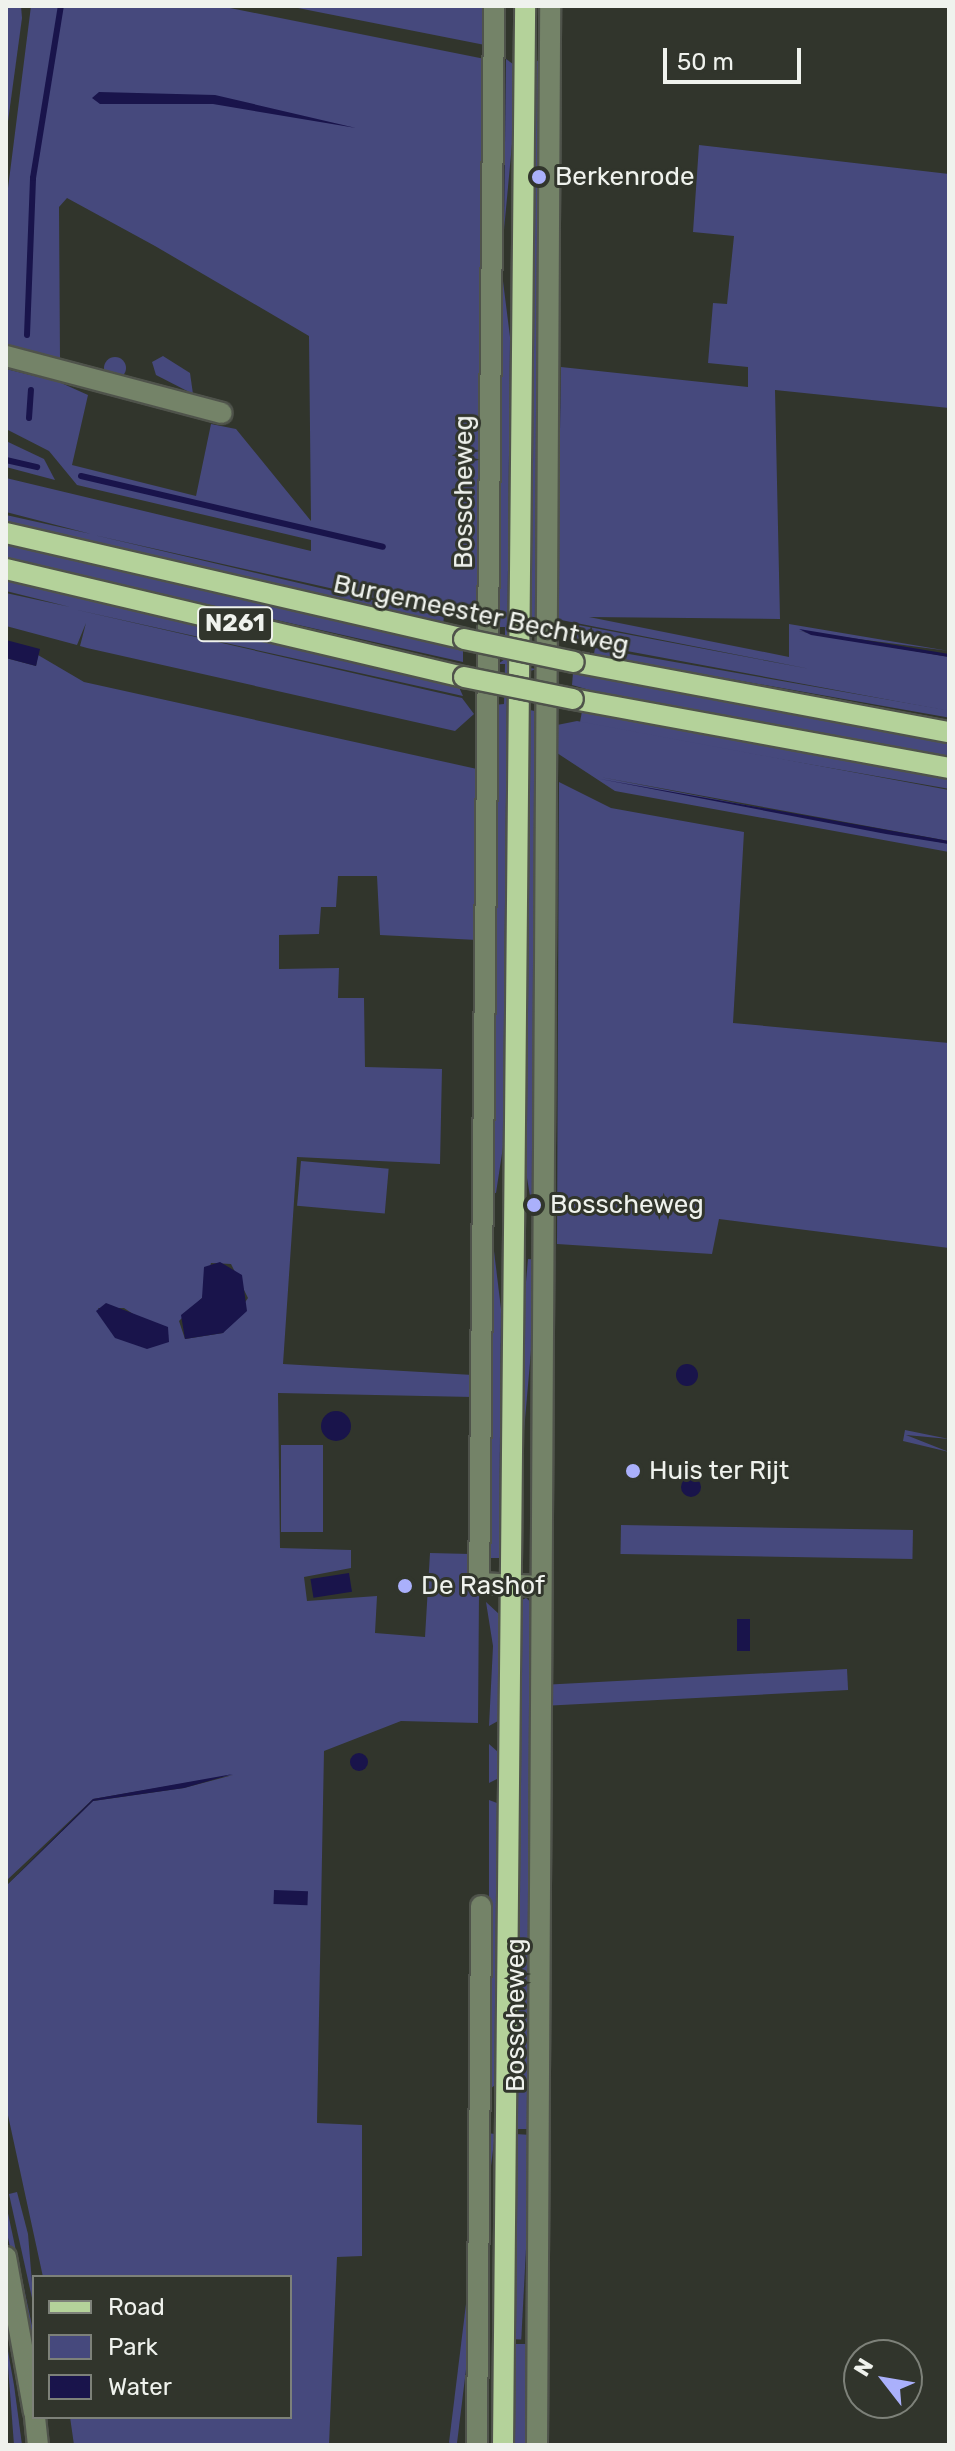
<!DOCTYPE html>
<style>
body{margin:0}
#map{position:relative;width:955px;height:2451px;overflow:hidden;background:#31352c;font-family:Rubik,sans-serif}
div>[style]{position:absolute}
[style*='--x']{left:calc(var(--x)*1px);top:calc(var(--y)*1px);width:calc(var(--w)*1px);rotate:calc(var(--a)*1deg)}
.green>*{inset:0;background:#46497d;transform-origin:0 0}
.round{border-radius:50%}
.water>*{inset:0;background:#19144b;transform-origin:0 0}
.stream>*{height:6px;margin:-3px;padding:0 3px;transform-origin:3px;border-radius:3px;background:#19144b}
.roads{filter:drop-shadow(2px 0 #4f534b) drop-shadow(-2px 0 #4f534b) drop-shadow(0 2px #4f534b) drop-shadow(0 -2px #4f534b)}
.minor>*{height:20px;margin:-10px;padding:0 10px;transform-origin:10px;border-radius:10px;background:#748368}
.major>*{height:20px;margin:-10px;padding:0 10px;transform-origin:10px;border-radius:10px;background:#b4d29a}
.bridges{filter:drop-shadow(2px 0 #4f534b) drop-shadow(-2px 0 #4f534b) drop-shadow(0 2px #4f534b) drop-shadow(0 -2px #4f534b)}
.major-bridge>*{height:20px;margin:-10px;padding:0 10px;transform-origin:10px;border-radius:10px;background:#b4d29a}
.dots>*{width:22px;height:22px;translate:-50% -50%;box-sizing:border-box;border:4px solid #31352c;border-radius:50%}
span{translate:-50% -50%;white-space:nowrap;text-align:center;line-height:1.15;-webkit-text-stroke:6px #31352c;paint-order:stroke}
.shield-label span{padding:2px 6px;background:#31352c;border:2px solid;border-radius:6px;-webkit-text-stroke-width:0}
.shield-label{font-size:24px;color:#eff2ed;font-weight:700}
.poi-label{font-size:26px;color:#eff2ed}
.left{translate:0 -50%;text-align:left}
.street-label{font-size:26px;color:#eff2ed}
.frame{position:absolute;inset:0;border:8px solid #eff2ed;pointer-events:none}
.legend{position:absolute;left:32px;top:2275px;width:260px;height:144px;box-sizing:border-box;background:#31352c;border:2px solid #7d8179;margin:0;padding:10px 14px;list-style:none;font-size:24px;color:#eff2ed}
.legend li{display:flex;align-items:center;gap:16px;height:40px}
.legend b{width:40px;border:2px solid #7d8179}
.north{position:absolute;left:843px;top:2339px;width:80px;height:80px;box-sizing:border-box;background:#31352c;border:2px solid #7d8179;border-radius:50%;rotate:301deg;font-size:22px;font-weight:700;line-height:32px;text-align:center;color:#eff2ed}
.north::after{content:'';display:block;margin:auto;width:28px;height:36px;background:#aab0fb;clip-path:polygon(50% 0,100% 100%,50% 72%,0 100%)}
.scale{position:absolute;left:663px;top:48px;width:138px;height:36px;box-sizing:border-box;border:4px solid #eff2ed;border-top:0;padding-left:10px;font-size:24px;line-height:28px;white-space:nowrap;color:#eff2ed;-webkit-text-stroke:6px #31352c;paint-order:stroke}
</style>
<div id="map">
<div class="green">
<div style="clip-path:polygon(6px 6px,21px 6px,22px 18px,6px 136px)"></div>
<div style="clip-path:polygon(31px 6px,220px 6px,485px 59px,477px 611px,463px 618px,94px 535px,444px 617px,443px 624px,6px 523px,6px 515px,91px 534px,6px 512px,6px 478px,311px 551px,311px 540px,77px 485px,49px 451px,6px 429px,6px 369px,59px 382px,88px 395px,72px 465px,196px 496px,211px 424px,236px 429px,311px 521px,309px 336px,155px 246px,67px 198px,59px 207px,60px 359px,6px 347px,6px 204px)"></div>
<div style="clip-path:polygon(288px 6px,486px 6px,485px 45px,313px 11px)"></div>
<div style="clip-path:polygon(506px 59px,513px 64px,512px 144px,504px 230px)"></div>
<div style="clip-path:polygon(539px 60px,540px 634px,531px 634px,530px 668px,537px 669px,530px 671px,530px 710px,539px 712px,539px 1202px,531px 1202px,523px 1154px,534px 63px)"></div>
<div style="clip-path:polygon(699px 145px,949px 174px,949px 408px,775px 390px,780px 619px,589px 617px,789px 657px,789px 624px,949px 651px,798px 631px,949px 657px,949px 711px,573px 641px,573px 624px,810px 669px,561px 620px,557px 621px,561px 367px,748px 387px,748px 367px,708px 363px,713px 303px,727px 304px,734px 236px,693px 232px)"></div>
<div style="clip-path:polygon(500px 257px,510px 337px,503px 1147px,496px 1193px,487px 1192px,494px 705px,504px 704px,505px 664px,498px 664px,505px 659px,505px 627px,495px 627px)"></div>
<div style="clip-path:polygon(163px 356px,190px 373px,193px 394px,156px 375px,152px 362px)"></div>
<div class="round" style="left:104px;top:357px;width:22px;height:22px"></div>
<div style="clip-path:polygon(6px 441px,44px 459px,55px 480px,6px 467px)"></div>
<div style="clip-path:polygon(6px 545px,463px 650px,463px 662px,6px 559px)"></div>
<div style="clip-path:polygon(6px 581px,458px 685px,463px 696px,73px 609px,462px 698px,474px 714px,455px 731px,87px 648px,80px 646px,86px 623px,77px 645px,6px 626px,6px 593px,70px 607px,6px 591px)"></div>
<div style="left:595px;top:648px;width:360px;height:7px;rotate:10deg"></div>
<div style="clip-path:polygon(evenodd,38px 655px,84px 682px,477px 769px,477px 940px,380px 935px,377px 876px,338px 876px,336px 907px,321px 907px,319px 934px,279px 935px,279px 969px,339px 968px,338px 998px,364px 998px,365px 1067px,442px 1069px,440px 1164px,297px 1157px,283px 1364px,473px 1375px,473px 1397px,278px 1393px,280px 1548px,351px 1550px,351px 1568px,304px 1577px,307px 1601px,377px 1596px,375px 1633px,425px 1637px,430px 1553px,470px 1554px,479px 1594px,478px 1723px,401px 1721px,324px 1751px,317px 2123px,362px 2125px,362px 2256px,337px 2257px,329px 2445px,74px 2445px,70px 2417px,290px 2417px,290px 2277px,43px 2277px,6px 2106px,6px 1886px,93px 1801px,184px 1788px,233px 1775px,93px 1799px,6px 1881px,6px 658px,36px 666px,38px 655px,211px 1263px,231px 1264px,248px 1298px,223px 1333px,185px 1339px,179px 1321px,202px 1298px,211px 1263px,38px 655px,98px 1308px,124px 1308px,153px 1327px,168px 1327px,115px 1337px,98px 1308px)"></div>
<div style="clip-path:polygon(573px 673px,949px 743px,949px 757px,593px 691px,572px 685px)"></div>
<div style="left:582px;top:711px;width:373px;height:13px;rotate:10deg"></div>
<div style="clip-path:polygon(577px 721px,949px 790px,949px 841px,600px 777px,949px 844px,949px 852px,615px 791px,557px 753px,557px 725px)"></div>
<div style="clip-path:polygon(559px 782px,611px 808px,744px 832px,733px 1023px,949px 1043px,949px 1248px,719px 1219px,712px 1254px,557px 1244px)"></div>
<div style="left:301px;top:1161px;width:88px;height:45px;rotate:5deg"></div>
<div style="clip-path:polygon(494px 1251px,501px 1309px,499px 1558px,489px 1558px)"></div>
<div style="left:528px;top:1259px;width:11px;height:299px;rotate:5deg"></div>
<div style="clip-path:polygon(905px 1430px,949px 1439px,906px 1435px,949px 1452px,903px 1441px)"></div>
<div style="left:281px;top:1445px;width:42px;height:87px"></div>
<div style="left:621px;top:1525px;width:292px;height:29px;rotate:1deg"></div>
<div style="clip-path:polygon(526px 1598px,532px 1603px,534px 2129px,515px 2129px,520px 1601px)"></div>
<div style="clip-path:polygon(486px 1602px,499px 1614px,498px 1721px,489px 1726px,493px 1646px)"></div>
<div style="left:847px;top:1669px;width:21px;height:297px;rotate:87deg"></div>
<div style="clip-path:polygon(489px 1744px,498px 1752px,497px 1779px,489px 1783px)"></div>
<div style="clip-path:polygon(489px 1800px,497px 1803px,495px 2085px,489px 2090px)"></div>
<div style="left:487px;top:2133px;width:8px;height:312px;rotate:7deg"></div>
<div style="left:515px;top:2134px;width:17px;height:205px;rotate:3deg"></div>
<div style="clip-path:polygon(17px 2192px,28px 2234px,34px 2307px,9px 2194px)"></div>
<div style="clip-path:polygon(6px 2204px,34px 2335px,34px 2362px,6px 2228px)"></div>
<div style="clip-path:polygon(6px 2340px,14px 2385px,22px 2445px,14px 2445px)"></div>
<div style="left:514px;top:2344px;width:16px;height:101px"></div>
</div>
<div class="water">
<div style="clip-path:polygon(99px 92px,215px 95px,356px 128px,213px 104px,100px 104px,92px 98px)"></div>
<div style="clip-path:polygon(799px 629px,949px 654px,949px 657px,811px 635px)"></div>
<div style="clip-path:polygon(6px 640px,40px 649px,36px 666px,6px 658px)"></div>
<div style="clip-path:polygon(600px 779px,949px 841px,949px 844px,886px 834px)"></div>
<div style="clip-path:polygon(220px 1262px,242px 1275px,247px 1311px,223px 1333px,185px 1339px,181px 1315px,202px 1298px,204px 1267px)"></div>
<div style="clip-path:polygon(106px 1303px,168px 1327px,169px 1342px,147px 1349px,115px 1338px,96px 1311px)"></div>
<div class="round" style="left:676px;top:1364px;width:22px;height:22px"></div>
<div class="round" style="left:321px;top:1411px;width:30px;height:30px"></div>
<div class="round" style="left:681px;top:1477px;width:20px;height:20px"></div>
<div style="left:349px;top:1573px;width:19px;height:39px;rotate:81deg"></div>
<div style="left:737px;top:1619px;width:13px;height:32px"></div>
<div class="round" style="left:350px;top:1753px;width:18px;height:18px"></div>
<div style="clip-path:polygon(233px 1774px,184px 1788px,93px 1801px,6px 1886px,93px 1799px)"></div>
<div style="left:274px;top:1890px;width:34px;height:14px;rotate:2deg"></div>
</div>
<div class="stream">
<div style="--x:27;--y:335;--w:157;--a:-87.8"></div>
<div style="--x:33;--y:178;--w:174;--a:-80.8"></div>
<div style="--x:29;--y:418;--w:28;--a:-86"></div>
<div style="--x:6;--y:460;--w:32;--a:13"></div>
<div style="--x:81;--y:476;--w:310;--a:13.2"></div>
</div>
<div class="roads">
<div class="minor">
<div style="--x:494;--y:6;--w:1577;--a:90.54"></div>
<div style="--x:479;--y:1583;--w:60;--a:2.9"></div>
<div style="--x:6;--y:356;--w:223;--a:14.8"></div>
<div style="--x:6;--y:2257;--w:158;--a:79.8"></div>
<div style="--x:35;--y:2417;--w:28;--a:84"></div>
<div style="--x:477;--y:2445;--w:539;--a:-89.57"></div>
<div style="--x:537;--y:2445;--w:2439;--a:-89.69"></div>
</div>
<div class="major">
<div style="--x:6;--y:533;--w:470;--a:13"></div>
<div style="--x:6;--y:569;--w:471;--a:13.3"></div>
<div style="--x:574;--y:662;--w:381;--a:10.6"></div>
<div style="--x:573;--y:699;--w:382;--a:10.4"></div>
<div style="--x:503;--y:2445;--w:2439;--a:-89.48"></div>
</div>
</div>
<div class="bridges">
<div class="major-bridge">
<div style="--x:464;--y:639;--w:112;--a:11.8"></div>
<div style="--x:464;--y:677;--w:111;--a:11.4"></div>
</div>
</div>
<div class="dots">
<div style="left:539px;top:177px;background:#aab0fb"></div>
<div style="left:534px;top:1205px;background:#aab0fb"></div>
<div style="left:633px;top:1471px;background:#aab0fb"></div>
<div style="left:405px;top:1586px;background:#aab0fb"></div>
</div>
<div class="shield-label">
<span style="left:235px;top:624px">N261</span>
</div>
<div class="poi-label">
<span class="left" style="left:555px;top:177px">Berkenrode</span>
<span class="left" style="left:550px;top:1205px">Bosscheweg</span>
<span class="left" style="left:649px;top:1471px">Huis ter Rijt</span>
<span class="left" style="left:421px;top:1586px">De Rashof</span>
</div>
<div class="street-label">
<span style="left:464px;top:492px;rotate:-90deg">Bosscheweg</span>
<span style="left:481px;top:615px;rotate:12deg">Burgemeester Bechtweg</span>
<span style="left:516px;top:2015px;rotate:-90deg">Bosscheweg</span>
</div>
<div class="frame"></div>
<ul class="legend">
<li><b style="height:10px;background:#b4d29a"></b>Road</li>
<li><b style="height:22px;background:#46497d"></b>Park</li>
<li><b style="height:22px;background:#19144b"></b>Water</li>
</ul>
<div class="north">N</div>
<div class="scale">50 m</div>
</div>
